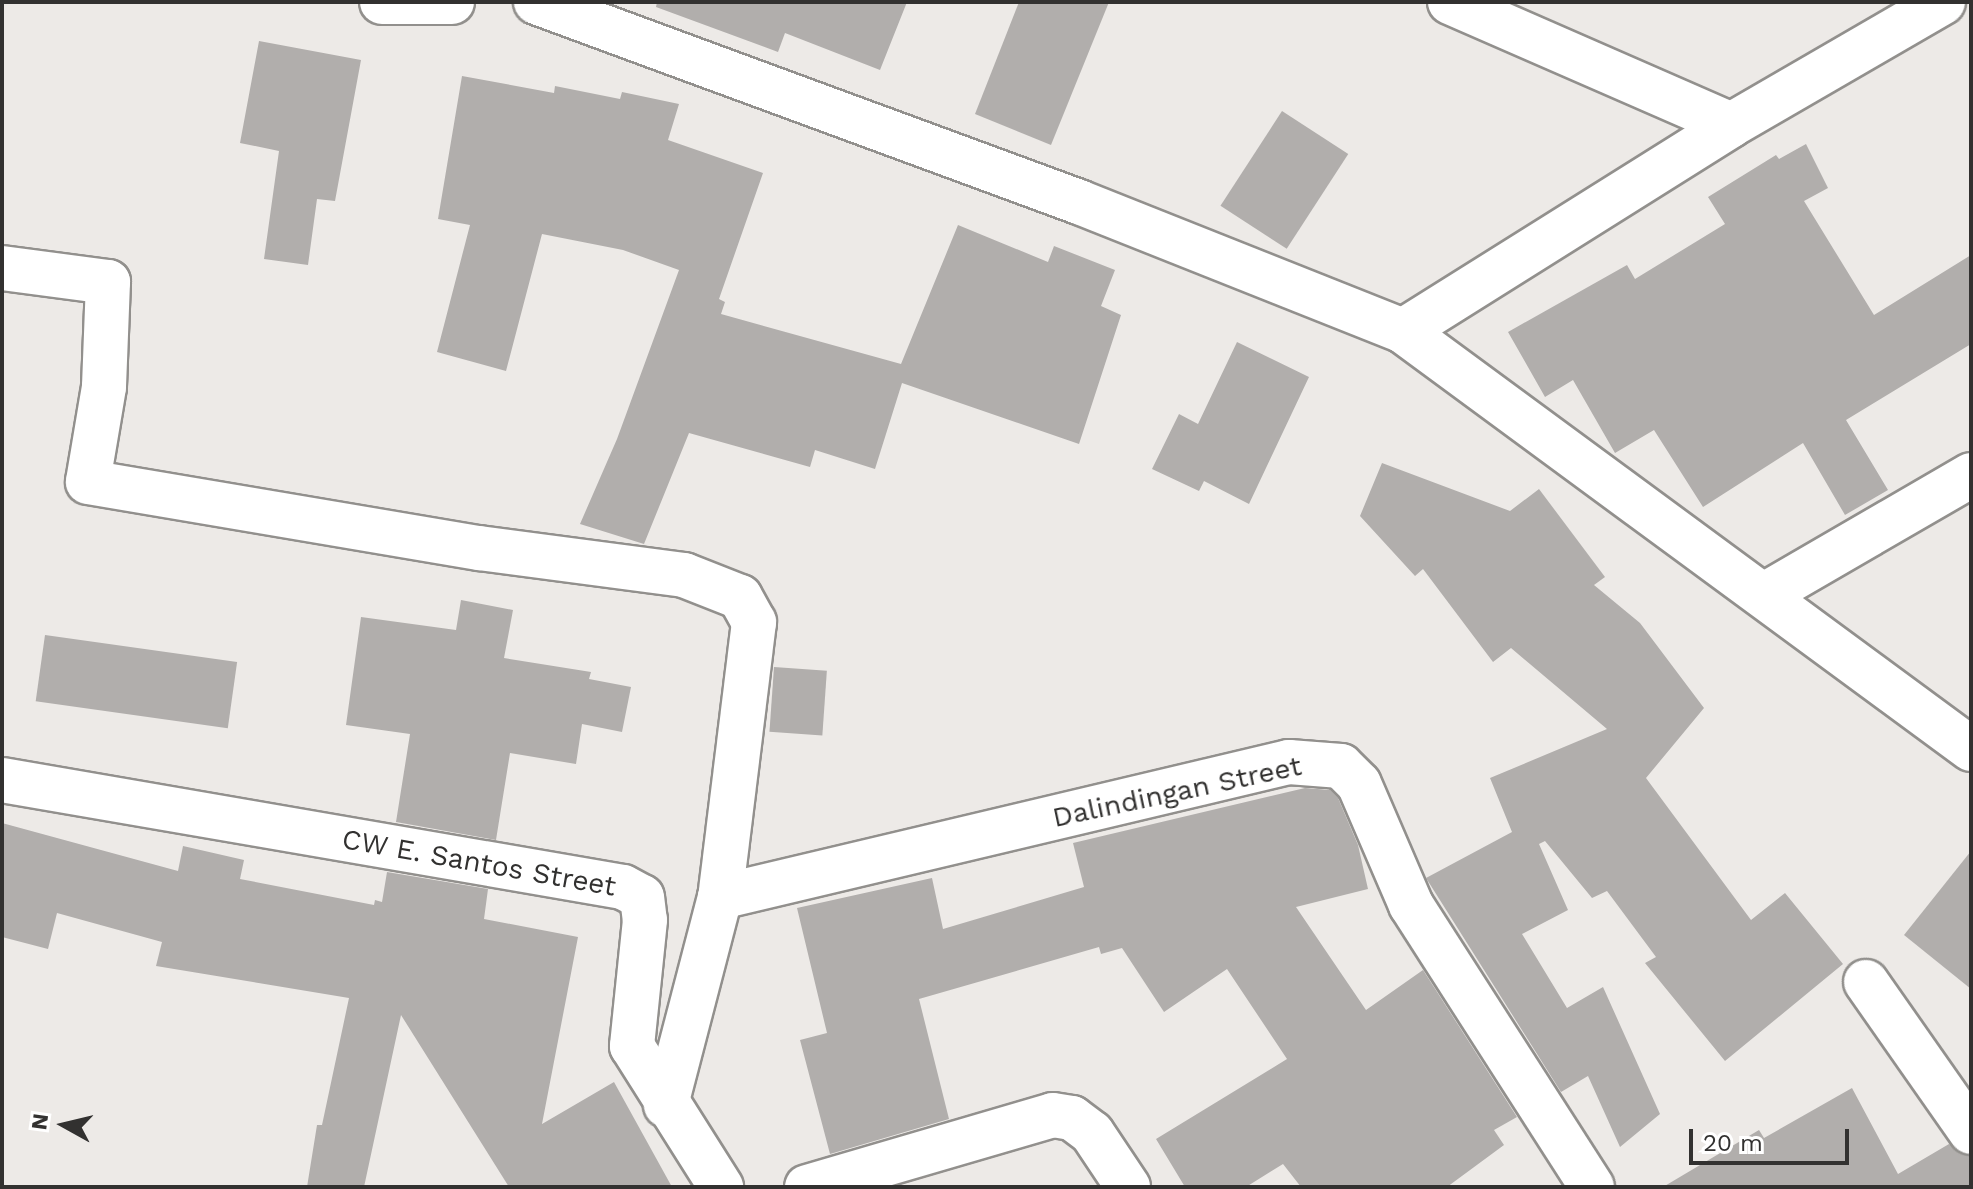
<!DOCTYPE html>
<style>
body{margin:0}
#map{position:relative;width:1973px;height:1189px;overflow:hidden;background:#edeae7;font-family:"Work Sans",sans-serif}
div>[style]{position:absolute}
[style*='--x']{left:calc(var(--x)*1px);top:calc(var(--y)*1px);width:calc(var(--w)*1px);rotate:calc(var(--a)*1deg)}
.building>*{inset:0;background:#b1aeac;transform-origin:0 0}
.roads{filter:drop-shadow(2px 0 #92908d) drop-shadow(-2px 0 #92908d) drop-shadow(0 2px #92908d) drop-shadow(0 -2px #92908d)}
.minor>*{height:44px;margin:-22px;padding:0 22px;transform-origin:22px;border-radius:22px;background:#fff}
span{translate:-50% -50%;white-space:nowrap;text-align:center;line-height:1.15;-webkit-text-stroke:6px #fff;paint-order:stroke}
.street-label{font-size:28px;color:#323130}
.frame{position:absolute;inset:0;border:4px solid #323130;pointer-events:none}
.north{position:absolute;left:24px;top:1085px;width:80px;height:80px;-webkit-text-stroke:6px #fff;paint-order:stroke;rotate:278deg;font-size:22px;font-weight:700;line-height:32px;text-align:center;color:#323130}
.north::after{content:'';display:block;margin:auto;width:28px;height:36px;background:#323130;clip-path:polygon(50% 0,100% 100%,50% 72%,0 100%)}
.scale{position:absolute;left:1689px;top:1129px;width:160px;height:36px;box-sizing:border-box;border:4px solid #323130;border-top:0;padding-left:10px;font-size:24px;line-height:28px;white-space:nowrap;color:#323130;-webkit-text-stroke:6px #fff;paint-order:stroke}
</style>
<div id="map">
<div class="building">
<div style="clip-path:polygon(657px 2px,907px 2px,880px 70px,785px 33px,778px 52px,656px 7px)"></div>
<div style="clip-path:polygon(1019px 2px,1109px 2px,1051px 145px,975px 114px)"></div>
<div style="clip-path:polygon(259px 41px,361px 60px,335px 201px,317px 199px,308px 265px,264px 259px,279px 151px,240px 143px)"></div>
<div style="clip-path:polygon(462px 76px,554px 93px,555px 86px,620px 99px,622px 92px,679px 104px,668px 140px,763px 173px,719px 299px,725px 302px,721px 314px,901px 364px,958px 225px,1048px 262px,1054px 246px,1115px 270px,1101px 306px,1121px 315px,1079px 444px,902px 383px,875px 469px,815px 450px,810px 467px,689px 433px,644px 544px,580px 524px,617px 439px,679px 270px,623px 250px,542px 234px,506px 371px,437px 352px,470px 225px,438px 219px)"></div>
<div style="left:1282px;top:111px;width:79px;height:113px;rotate:33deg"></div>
<div style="clip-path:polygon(1806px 144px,1828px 188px,1804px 201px,1874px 315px,1971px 255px,1971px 344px,1846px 420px,1888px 490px,1845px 515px,1803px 443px,1703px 507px,1654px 430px,1615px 453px,1573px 380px,1545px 397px,1508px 332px,1627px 265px,1635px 279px,1725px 224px,1708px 197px,1776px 155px,1779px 159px)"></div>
<div style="clip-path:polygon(1237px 342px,1309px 377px,1249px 504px,1204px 481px,1199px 491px,1152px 469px,1179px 414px,1198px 424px)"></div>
<div style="clip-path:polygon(1382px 463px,1510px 511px,1539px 489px,1605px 577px,1594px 585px,1640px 623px,1704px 708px,1646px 778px,1751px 920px,1785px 893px,1843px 964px,1725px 1061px,1645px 963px,1656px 957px,1607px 891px,1592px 898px,1545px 841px,1539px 844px,1568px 910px,1522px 934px,1567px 1008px,1603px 987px,1660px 1114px,1620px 1147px,1588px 1076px,1561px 1092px,1426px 878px,1512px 832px,1490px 778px,1607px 729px,1511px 648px,1493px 662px,1423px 569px,1415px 576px,1360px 516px)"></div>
<div style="clip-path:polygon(461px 600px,513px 610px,504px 658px,591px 672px,589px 679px,631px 687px,622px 732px,582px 724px,576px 764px,510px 753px,496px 840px,396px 822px,410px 734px,346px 725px,361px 617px,456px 630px)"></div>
<div style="left:45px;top:635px;width:194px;height:67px;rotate:8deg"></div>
<div style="left:774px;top:667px;width:53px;height:65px;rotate:4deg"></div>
<div style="clip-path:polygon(1305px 788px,1330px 790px,1338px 798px,1358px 845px,1368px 889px,1296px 907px,1366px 1010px,1423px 970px,1517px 1117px,1494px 1130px,1504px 1145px,1447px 1187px,1301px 1187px,1283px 1164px,1246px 1187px,1185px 1187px,1156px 1139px,1287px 1059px,1227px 969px,1164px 1012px,1122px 948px,1101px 954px,1099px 947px,919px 999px,949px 1119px,830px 1154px,800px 1040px,827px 1033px,797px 908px,932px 878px,943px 929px,1084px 887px,1073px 843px)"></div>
<div style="clip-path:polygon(2px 823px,178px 871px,183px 846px,244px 860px,240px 879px,374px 905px,375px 900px,382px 902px,387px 872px,488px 889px,484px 919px,578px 937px,542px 1124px,614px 1082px,672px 1187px,509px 1187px,401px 1015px,364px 1187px,307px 1187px,317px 1125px,322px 1125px,349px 998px,156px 966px,162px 942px,57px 913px,48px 949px,2px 937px)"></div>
<div style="clip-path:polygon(1971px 851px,1971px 989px,1904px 935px)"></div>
<div style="clip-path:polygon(1852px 1088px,1898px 1174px,1949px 1144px,1971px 1157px,1971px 1187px,1663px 1187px,1759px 1130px,1764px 1138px)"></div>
</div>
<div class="roads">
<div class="minor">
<div style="--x:382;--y:2;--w:70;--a:0"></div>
<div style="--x:536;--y:2;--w:579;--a:20.22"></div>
<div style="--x:1079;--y:202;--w:349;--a:21.7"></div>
<div style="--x:1403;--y:331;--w:705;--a:36.35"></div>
<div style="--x:1450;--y:2;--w:307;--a:23.6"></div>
<div style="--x:2;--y:268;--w:107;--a:7.5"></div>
<div style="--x:108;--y:282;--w:105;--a:92.2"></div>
<div style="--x:104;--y:387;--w:96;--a:99.6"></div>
<div style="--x:88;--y:482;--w:397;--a:9.6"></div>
<div style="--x:479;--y:548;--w:207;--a:7.5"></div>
<div style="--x:684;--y:575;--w:60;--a:21.4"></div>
<div style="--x:740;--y:597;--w:29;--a:61"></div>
<div style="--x:754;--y:622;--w:277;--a:97"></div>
<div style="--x:720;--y:897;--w:215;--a:104.6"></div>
<div style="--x:1403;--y:331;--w:387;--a:-32.1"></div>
<div style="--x:1731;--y:125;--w:245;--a:-30.1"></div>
<div style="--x:1766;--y:594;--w:237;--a:-30.1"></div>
<div style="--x:2;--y:780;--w:630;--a:9.78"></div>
<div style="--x:623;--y:887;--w:21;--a:28"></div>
<div style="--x:642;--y:897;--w:23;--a:83"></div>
<div style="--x:645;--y:920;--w:127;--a:95.9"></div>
<div style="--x:632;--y:1046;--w:167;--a:57.7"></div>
<div style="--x:720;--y:897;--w:585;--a:-13.35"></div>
<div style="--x:1289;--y:762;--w:52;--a:4.4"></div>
<div style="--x:1341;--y:766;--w:25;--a:45"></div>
<div style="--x:1359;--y:784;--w:132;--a:66.7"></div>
<div style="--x:1411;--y:905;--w:335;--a:57.3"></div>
<div style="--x:1866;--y:982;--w:183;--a:55"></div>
<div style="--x:807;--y:1187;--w:256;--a:-16.3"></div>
<div style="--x:1053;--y:1115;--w:19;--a:9"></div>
<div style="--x:1072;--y:1118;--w:25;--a:37"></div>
<div style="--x:1092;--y:1133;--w:65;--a:56.3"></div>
</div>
</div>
<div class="street-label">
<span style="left:1177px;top:792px;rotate:-12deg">Dalindingan Street</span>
<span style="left:479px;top:863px;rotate:10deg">CW E. Santos Street</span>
</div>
<div class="frame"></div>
<div class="north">N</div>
<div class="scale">20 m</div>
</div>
